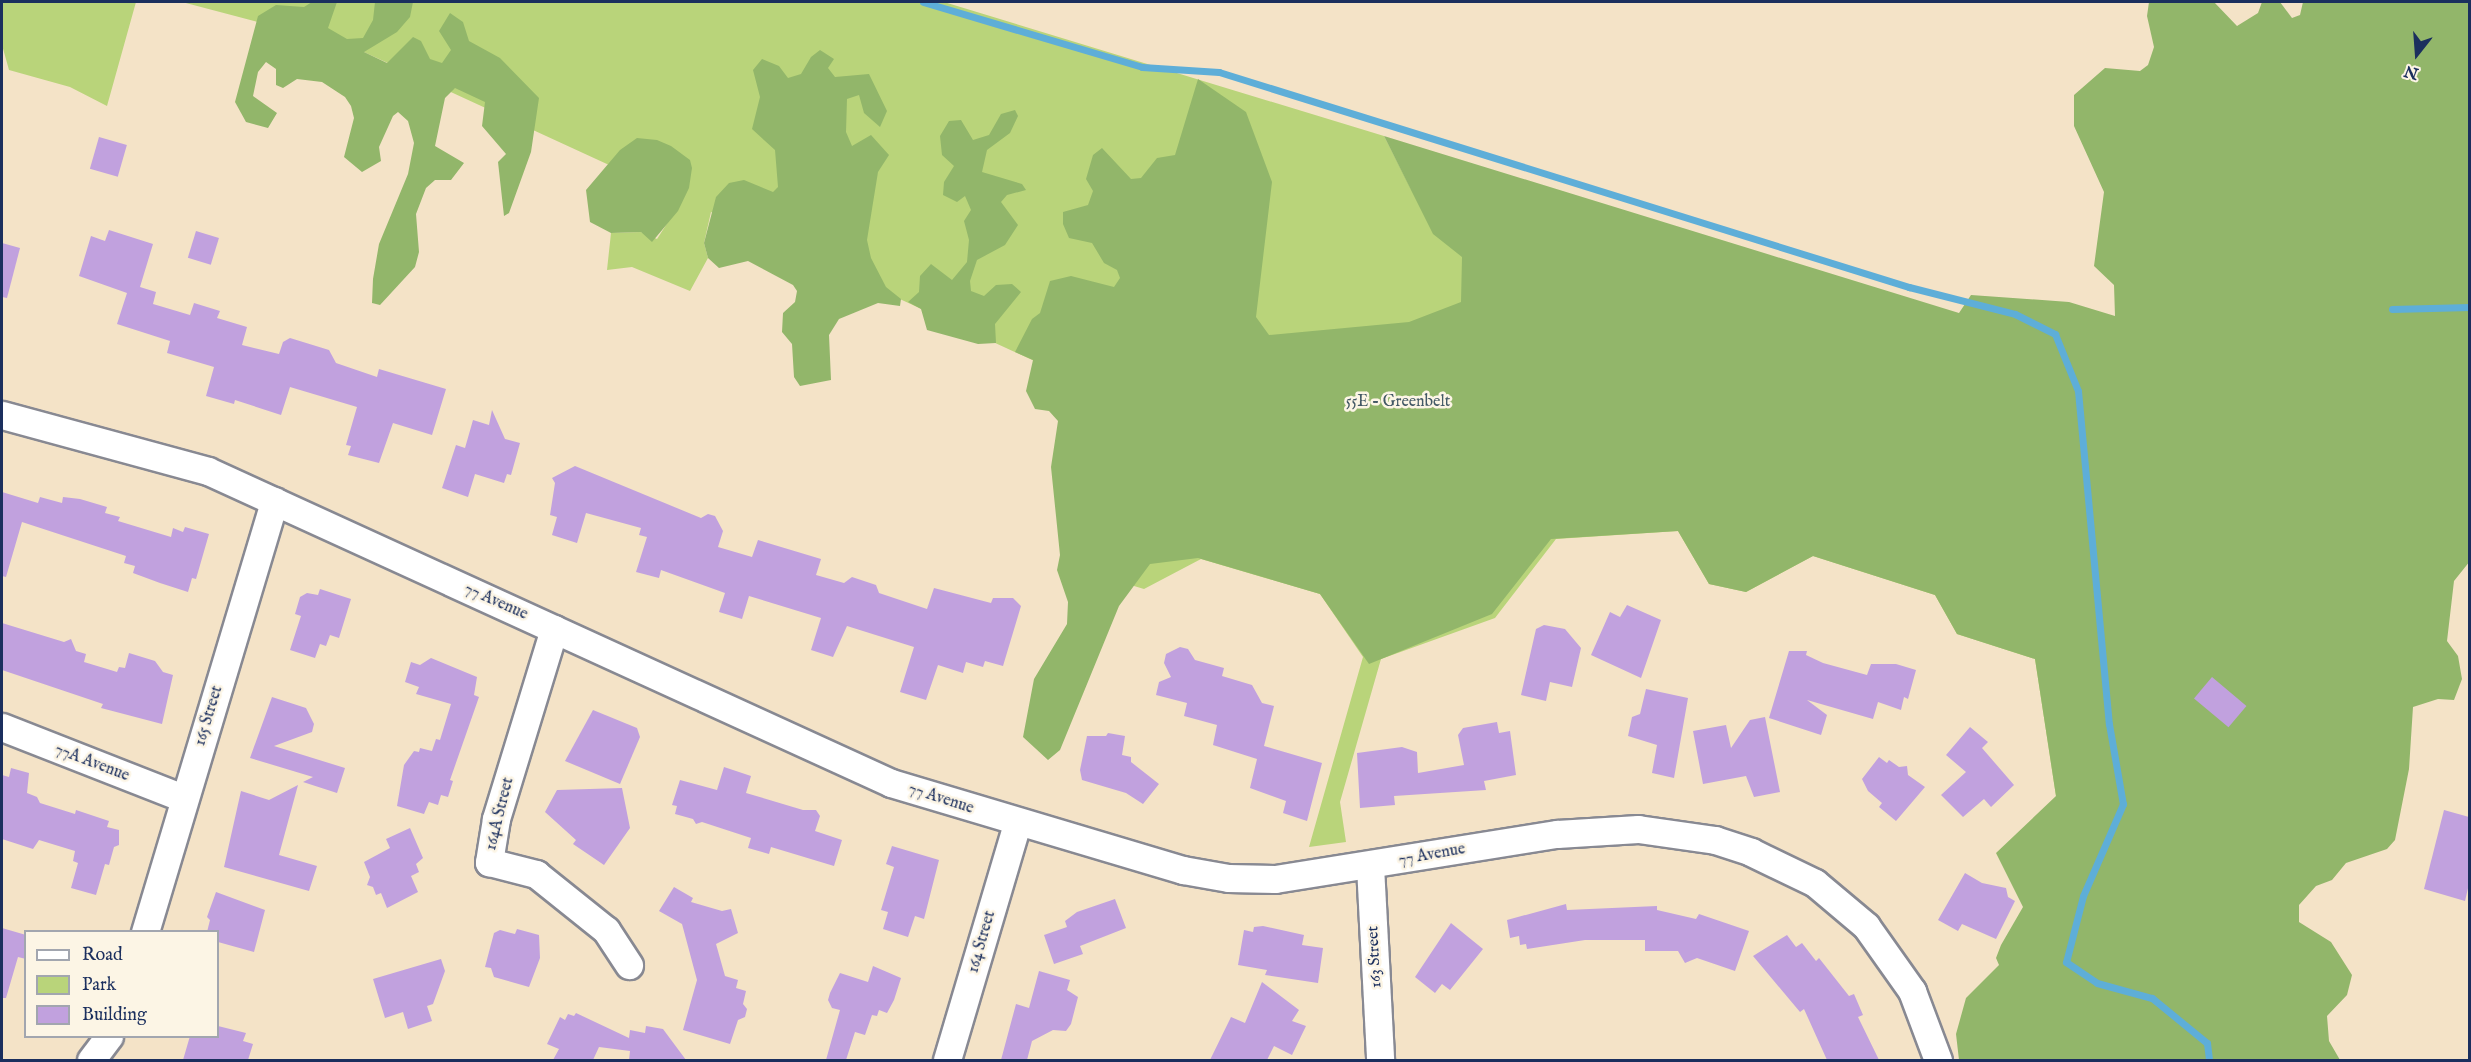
<!DOCTYPE html>
<style>
body{margin:0}
#map{position:relative;width:2471px;height:1062px;overflow:hidden;background:#f4e3c7;font-family:"IM FELL English",serif}
div>[style]{position:absolute}
[style*='--x']{left:calc(var(--x)*1px);top:calc(var(--y)*1px);width:calc(var(--w)*1px);rotate:calc(var(--a)*1deg)}
.green>*{inset:0;background:#b9d47a}
.forest>*{inset:0;background:#92b66a}
.stream>*{height:7px;margin:-3.5px;padding:0 3.5px;transform-origin:3.5px;border-radius:3.5px;background:#5eaed8}
.building>*{inset:0;background:#c1a1de;transform-origin:0 0}
.roads{filter:drop-shadow(2px 0 #888992) drop-shadow(-2px 0 #888992) drop-shadow(0 2px #888992) drop-shadow(0 -2px #888992)}
.minor>*{height:27px;margin:-13.5px;padding:0 13.5px;transform-origin:13.5px;border-radius:13.5px;background:#fff}
span{translate:-50% -50%;white-space:nowrap;text-align:center;line-height:1.15;-webkit-text-stroke:5px #fcf5e5;paint-order:stroke}
.park-label{font-size:16px;color:#425865}
.street-label{font-size:16px;color:#1b2f5e}
.frame{position:absolute;inset:0;border:3px solid #1b2f5e;pointer-events:none}
.legend{position:absolute;left:24px;top:930px;width:195px;height:108px;box-sizing:border-box;background:#fcf5e5;border:2px solid #a2a6af;margin:0;padding:8px 10px;list-style:none;font-size:18px;color:#1b2f5e}
.legend li{display:flex;align-items:center;gap:12px;height:30px}
.legend b{width:30px;border:2px solid #a2a6af}
.north{position:absolute;left:2387px;top:24px;width:60px;height:60px;-webkit-text-stroke:4px #fcf5e5;paint-order:stroke;rotate:197deg;font-size:16px;font-weight:700;line-height:24px;text-align:center;color:#1b2f5e}
.north::after{content:'';display:block;margin:auto;width:21px;height:27px;background:#1b2f5e;clip-path:polygon(50% 0,100% 100%,50% 72%,0 100%)}
</style>
<div id="map">
<div class="green">
<div style="clip-path:polygon(2px 2px,136px 2px,107px 106px,70px 87px,9px 70px,2px 45px)"></div>
<div style="clip-path:polygon(182px 2px,944px 2px,1384px 136px,1411px 189px,2175px 411px,2056px 796px,2035px 659px,1957px 634px,1935px 595px,1813px 556px,1746px 592px,1709px 584px,1678px 531px,1556px 539px,1495px 618px,1381px 659px,1340px 802px,1346px 842px,1309px 847px,1363px 657px,1320px 594px,1201px 559px,1144px 589px,1124px 583px,1106px 394px,711px 212px,704px 243px,708px 258px,690px 291px,632px 267px,607px 270px,611px 233px,641px 232px,657px 239px,683px 199px,353px 47px)"></div>
</div>
<div class="forest">
<div style="clip-path:polygon(312px 2px,337px 2px,328px 28px,347px 39px,363px 38px,373px 20px,375px 2px,413px 2px,410px 17px,397px 32px,364px 52px,387px 63px,413px 37px,421px 41px,430px 59px,442px 63px,451px 50px,439px 31px,450px 13px,463px 22px,469px 41px,500px 58px,539px 98px,531px 152px,509px 213px,504px 216px,498px 162px,506px 154px,482px 126px,485px 102px,455px 88px,445px 98px,435px 146px,464px 163px,451px 180px,435px 180px,426px 188px,416px 214px,419px 252px,415px 267px,380px 305px,372px 303px,373px 279px,379px 244px,408px 174px,414px 143px,408px 121px,398px 112px,393px 116px,379px 147px,381px 161px,362px 172px,344px 157px,354px 118px,351px 106px,345px 97px,322px 82px,297px 79px,283px 88px,276px 85px,276px 69px,266px 62px,258px 72px,253px 96px,277px 113px,268px 128px,246px 122px,235px 102px,258px 16px,276px 5px,304px 7px)"></div>
<div style="clip-path:polygon(2149px 2px,2214px 2px,2237px 26px,2258px 13px,2262px 2px,2280px 2px,2292px 18px,2300px 15px,2303px 2px,2469px 2px,2470px 561px,2454px 581px,2447px 641px,2458px 656px,2462px 679px,2454px 700px,2438px 699px,2413px 707px,2409px 769px,2395px 840px,2387px 849px,2346px 863px,2332px 880px,2316px 886px,2299px 905px,2299px 922px,2331px 942px,2352px 975px,2347px 995px,2327px 1016px,2329px 1041px,2340px 1060px,1959px 1060px,1956px 1034px,1966px 998px,1999px 965px,1996px 958px,2001px 945px,2023px 907px,1996px 853px,2056px 796px,2035px 659px,1957px 634px,1935px 595px,1813px 556px,1746px 592px,1709px 584px,1678px 531px,1551px 539px,1492px 614px,1369px 664px,1320px 594px,1198px 558px,1150px 564px,1119px 606px,1060px 750px,1048px 760px,1023px 737px,1034px 679px,1067px 624px,1068px 602px,1057px 570px,1060px 555px,1051px 467px,1058px 421px,1049px 411px,1035px 409px,1026px 391px,1033px 360px,1015px 352px,1032px 319px,1040px 313px,1050px 281px,1071px 276px,1114px 287px,1120px 278px,1117px 270px,1104px 263px,1092px 243px,1069px 238px,1063px 224px,1063px 212px,1088px 205px,1093px 191px,1086px 179px,1093px 155px,1102px 148px,1131px 179px,1141px 178px,1157px 158px,1175px 155px,1198px 79px,1246px 112px,1272px 182px,1256px 317px,1269px 335px,1409px 322px,1461px 302px,1462px 257px,1433px 234px,1384px 136px,1959px 313px,1971px 295px,2069px 302px,2115px 316px,2114px 285px,2094px 266px,2104px 192px,2074px 126px,2074px 95px,2105px 68px,2140px 71px,2148px 65px,2154px 47px,2147px 16px)"></div>
<div style="clip-path:polygon(820px 50px,834px 59px,828px 68px,835px 77px,869px 74px,887px 111px,880px 127px,864px 113px,859px 95px,847px 99px,846px 132px,852px 146px,871px 135px,889px 155px,878px 172px,867px 240px,871px 258px,886px 287px,901px 299px,900px 306px,878px 303px,839px 319px,829px 335px,831px 380px,800px 386px,794px 377px,792px 344px,782px 332px,783px 313px,795px 302px,797px 291px,793px 285px,748px 261px,719px 268px,708px 258px,704px 243px,716px 197px,729px 183px,744px 180px,773px 192px,778px 187px,775px 150px,752px 129px,760px 97px,753px 70px,762px 59px,779px 66px,788px 78px,801px 74px,811px 57px)"></div>
<div style="clip-path:polygon(1015px 110px,1018px 116px,1010px 133px,987px 150px,982px 172px,1022px 184px,1026px 190px,1007px 195px,1001px 202px,1018px 225px,1005px 245px,977px 260px,970px 281px,971px 291px,984px 296px,996px 285px,1012px 284px,1021px 292px,995px 324px,996px 343px,978px 344px,927px 330px,921px 309px,908px 302px,919px 292px,920px 276px,931px 264px,952px 280px,967px 262px,969px 240px,964px 221px,971px 210px,965px 196px,957px 202px,943px 195px,944px 182px,954px 166px,942px 155px,940px 136px,949px 121px,961px 120px,973px 140px,989px 135px,1001px 114px)"></div>
<div style="clip-path:polygon(637px 138px,657px 140px,671px 146px,690px 160px,692px 168px,689px 188px,678px 211px,652px 242px,641px 232px,611px 233px,590px 222px,586px 190px,620px 150px)"></div>
</div>
<div class="stream">
<div style="--x:923;--y:2;--w:228;--a:16.5"></div>
<div style="--x:1142;--y:67;--w:77;--a:3.7"></div>
<div style="--x:1219;--y:72;--w:723;--a:17.31"></div>
<div style="--x:1909;--y:287;--w:109;--a:14.3"></div>
<div style="--x:2015;--y:314;--w:45;--a:26.6"></div>
<div style="--x:2055;--y:334;--w:61;--a:68"></div>
<div style="--x:2078;--y:391;--w:334;--a:84.7"></div>
<div style="--x:2109;--y:724;--w:81;--a:80.1"></div>
<div style="--x:2123;--y:804;--w:100;--a:113.5"></div>
<div style="--x:2083;--y:896;--w:68;--a:104.4"></div>
<div style="--x:2066;--y:962;--w:37;--a:34"></div>
<div style="--x:2097;--y:983;--w:57;--a:15.3"></div>
<div style="--x:2152;--y:998;--w:71;--a:39.3"></div>
<div style="--x:2207;--y:1043;--w:17;--a:83"></div>
<div style="--x:2392;--y:309;--w:78;--a:-1.5"></div>
</div>
<div class="building">
<div style="left:99px;top:137px;width:29px;height:33px;rotate:16deg"></div>
<div style="clip-path:polygon(109px 230px,153px 244px,140px 287px,156px 292px,153px 304px,190px 315px,194px 303px,220px 311px,217px 318px,247px 327px,242px 345px,279px 354px,283px 342px,290px 338px,329px 350px,336px 363px,377px 377px,379px 369px,446px 389px,432px 435px,393px 423px,379px 463px,348px 455px,351px 446px,346px 445px,357px 407px,290px 387px,281px 415px,235px 400px,234px 404px,206px 396px,214px 367px,167px 353px,170px 341px,117px 324px,127px 293px,79px 276px,91px 236px,105px 241px)"></div>
<div style="left:196px;top:231px;width:24px;height:28px;rotate:17deg"></div>
<div style="clip-path:polygon(2px 243px,20px 248px,7px 298px,2px 297px)"></div>
<div style="clip-path:polygon(492px 410px,505px 439px,520px 443px,511px 475px,507px 474px,504px 483px,475px 474px,468px 497px,442px 488px,456px 445px,465px 448px,473px 420px,489px 425px)"></div>
<div style="clip-path:polygon(575px 466px,701px 518px,708px 514px,715px 516px,723px 531px,718px 547px,752px 557px,758px 540px,821px 559px,816px 575px,844px 583px,852px 577px,876px 585px,879px 593px,927px 609px,934px 588px,991px 603px,993px 598px,1013px 598px,1021px 606px,1003px 666px,985px 661px,983px 667px,966px 662px,963px 673px,938px 665px,926px 700px,900px 692px,914px 647px,847px 626px,833px 657px,811px 650px,821px 618px,749px 596px,742px 619px,719px 612px,725px 593px,661px 570px,659px 578px,636px 572px,647px 537px,639px 535px,641px 528px,586px 513px,577px 543px,552px 535px,557px 517px,550px 515px,555px 483px,552px 478px)"></div>
<div style="clip-path:polygon(2px 492px,38px 503px,40px 497px,62px 503px,63px 497px,80px 499px,107px 507px,105px 513px,120px 517px,118px 521px,171px 537px,173px 528px,183px 532px,185px 527px,209px 534px,196px 579px,192px 578px,188px 592px,160px 583px,133px 573px,135px 566px,124px 563px,126px 556px,22px 522px,6px 577px,2px 576px)"></div>
<div style="clip-path:polygon(320px 589px,351px 599px,339px 638px,330px 635px,326px 646px,320px 644px,315px 658px,290px 650px,301px 616px,295px 614px,300px 597px,307px 593px,318px 595px)"></div>
<div style="clip-path:polygon(1627px 605px,1661px 620px,1641px 678px,1591px 655px,1610px 612px,1620px 617px)"></div>
<div style="clip-path:polygon(2px 623px,64px 642px,71px 639px,76px 651px,86px 654px,84px 662px,117px 672px,119px 667px,125px 668px,129px 653px,155px 661px,163px 672px,173px 675px,162px 724px,101px 708px,103px 704px,2px 670px)"></div>
<div style="clip-path:polygon(1544px 625px,1565px 629px,1581px 648px,1572px 687px,1550px 682px,1546px 701px,1521px 695px,1536px 629px)"></div>
<div style="clip-path:polygon(1180px 647px,1188px 649px,1195px 660px,1224px 668px,1222px 676px,1252px 685px,1262px 703px,1274px 706px,1264px 746px,1322px 763px,1307px 821px,1283px 813px,1286px 801px,1250px 788px,1257px 759px,1213px 745px,1217px 725px,1184px 716px,1187px 703px,1156px 695px,1159px 682px,1171px 677px,1164px 663px,1166px 654px)"></div>
<div style="clip-path:polygon(1789px 651px,1807px 651px,1806px 655px,1823px 663px,1867px 675px,1871px 664px,1896px 664px,1916px 670px,1908px 699px,1904px 697px,1901px 710px,1878px 702px,1873px 719px,1807px 700px,1827px 715px,1821px 735px,1769px 718px)"></div>
<div style="clip-path:polygon(431px 658px,477px 677px,474px 695px,479px 697px,450px 780px,453px 781px,448px 797px,441px 795px,438px 805px,429px 802px,424px 814px,397px 806px,404px 765px,414px 751px,419px 752px,420px 748px,432px 751px,436px 739px,440px 740px,451px 704px,416px 694px,419px 687px,405px 682px,411px 662px,420px 665px)"></div>
<div style="left:2212px;top:677px;width:45px;height:28px;rotate:40deg"></div>
<div style="clip-path:polygon(1646px 689px,1688px 698px,1674px 778px,1652px 773px,1657px 745px,1628px 736px,1632px 717px,1640px 714px)"></div>
<div style="clip-path:polygon(272px 697px,306px 708px,314px 724px,312px 732px,274px 746px,345px 768px,337px 793px,303px 782px,313px 777px,250px 758px)"></div>
<div style="clip-path:polygon(593px 710px,637px 728px,640px 737px,620px 784px,565px 761px)"></div>
<div style="clip-path:polygon(1765px 717px,1780px 792px,1754px 797px,1746px 776px,1703px 784px,1693px 731px,1726px 725px,1731px 748px,1750px 720px)"></div>
<div style="clip-path:polygon(1497px 722px,1499px 733px,1510px 731px,1516px 775px,1484px 781px,1486px 790px,1394px 796px,1395px 805px,1360px 808px,1357px 753px,1402px 747px,1417px 752px,1418px 773px,1464px 765px,1458px 735px,1463px 728px)"></div>
<div style="clip-path:polygon(1970px 727px,1988px 742px,1982px 748px,2014px 785px,1991px 807px,1984px 799px,1963px 817px,1941px 795px,1966px 772px,1946px 755px)"></div>
<div style="clip-path:polygon(1108px 733px,1125px 736px,1122px 755px,1131px 757px,1131px 762px,1159px 784px,1143px 804px,1126px 793px,1082px 780px,1080px 770px,1087px 736px,1106px 736px)"></div>
<div style="clip-path:polygon(1879px 757px,1887px 763px,1889px 760px,1899px 767px,1907px 766px,1908px 775px,1925px 787px,1896px 821px,1879px 807px,1882px 803px,1868px 791px,1862px 779px)"></div>
<div style="clip-path:polygon(724px 767px,751px 776px,746px 793px,803px 810px,816px 810px,820px 816px,815px 831px,842px 840px,834px 866px,771px 847px,769px 854px,748px 848px,751px 838px,702px 822px,696px 824px,693px 819px,675px 814px,677px 806px,672px 805px,680px 780px,717px 790px)"></div>
<div style="clip-path:polygon(11px 768px,29px 773px,27px 793px,37px 797px,40px 803px,75px 814px,76px 810px,109px 821px,107px 827px,119px 830px,119px 845px,114px 847px,109px 865px,105px 864px,96px 895px,71px 888px,78px 863px,73px 861px,75px 851px,39px 840px,33px 849px,2px 839px,2px 775px,9px 777px)"></div>
<div style="clip-path:polygon(298px 785px,279px 855px,317px 866px,309px 891px,224px 867px,241px 791px,269px 800px)"></div>
<div style="clip-path:polygon(622px 788px,630px 828px,604px 865px,573px 844px,576px 840px,545px 812px,557px 790px)"></div>
<div style="clip-path:polygon(2444px 810px,2469px 817px,2469px 884px,2465px 901px,2424px 889px)"></div>
<div style="clip-path:polygon(410px 828px,423px 858px,416px 864px,419px 872px,411px 876px,418px 892px,387px 908px,381px 893px,376px 895px,373px 887px,367px 885px,370px 877px,364px 862px,390px 848px,386px 839px)"></div>
<div style="clip-path:polygon(892px 846px,939px 860px,924px 919px,915px 916px,908px 937px,883px 929px,888px 912px,881px 910px,894px 867px,886px 864px)"></div>
<div style="clip-path:polygon(1965px 873px,1982px 883px,2006px 888px,2008px 897px,2015px 901px,1996px 939px,1962px 924px,1958px 931px,1938px 920px)"></div>
<div style="clip-path:polygon(674px 887px,693px 898px,691px 902px,722px 911px,731px 909px,738px 933px,716px 944px,725px 976px,738px 980px,736px 988px,746px 991px,743px 1004px,747px 1009px,745px 1017px,738px 1020px,730px 1044px,683px 1030px,697px 980px,682px 924px,659px 911px)"></div>
<div style="clip-path:polygon(216px 892px,265px 910px,254px 952px,218px 942px,218px 932px,207px 932px,210px 920px,207px 917px)"></div>
<div style="clip-path:polygon(1115px 899px,1126px 928px,1080px 946px,1083px 954px,1054px 964px,1044px 935px,1067px 927px,1065px 921px,1077px 912px)"></div>
<div style="clip-path:polygon(1566px 904px,1567px 910px,1657px 906px,1657px 910px,1696px 919px,1699px 914px,1749px 931px,1735px 971px,1697px 958px,1685px 963px,1678px 951px,1645px 951px,1645px 940px,1585px 940px,1527px 949px,1526px 944px,1520px 945px,1519px 936px,1510px 938px,1507px 920px)"></div>
<div style="clip-path:polygon(1451px 923px,1483px 949px,1450px 990px,1442px 984px,1435px 993px,1415px 977px)"></div>
<div style="clip-path:polygon(1263px 926px,1304px 935px,1302px 945px,1323px 948px,1318px 983px,1265px 975px,1267px 970px,1238px 965px,1244px 930px,1253px 932px,1254px 927px)"></div>
<div style="clip-path:polygon(2px 928px,26px 935px,26px 959px,18px 957px,6px 998px,2px 998px)"></div>
<div style="clip-path:polygon(517px 929px,539px 935px,540px 958px,529px 987px,494px 977px,491px 968px,485px 967px,494px 933px,500px 930px,515px 934px)"></div>
<div style="clip-path:polygon(1787px 935px,1796px 947px,1802px 943px,1816px 961px,1819px 958px,1849px 996px,1854px 994px,1863px 1015px,1858px 1017px,1879px 1060px,1827px 1060px,1804px 1009px,1800px 1012px,1753px 956px)"></div>
<div style="clip-path:polygon(441px 959px,445px 971px,433px 1004px,427px 1006px,432px 1021px,408px 1029px,403px 1012px,385px 1018px,373px 979px)"></div>
<div style="clip-path:polygon(873px 966px,901px 978px,894px 1000px,887px 1013px,879px 1010px,877px 1016px,872px 1015px,865px 1035px,855px 1032px,846px 1060px,826px 1060px,840px 1010px,832px 1008px,828px 1000px,830px 993px,840px 973px,868px 982px)"></div>
<div style="clip-path:polygon(1039px 971px,1070px 980px,1067px 990px,1078px 997px,1071px 1024px,1066px 1031px,1053px 1030px,1032px 1041px,1027px 1060px,1001px 1060px,1016px 1004px,1029px 1008px)"></div>
<div style="clip-path:polygon(1262px 982px,1299px 1010px,1292px 1021px,1306px 1026px,1292px 1055px,1274px 1046px,1267px 1060px,1210px 1060px,1231px 1017px,1245px 1023px)"></div>
<div style="clip-path:polygon(576px 1013px,629px 1038px,630px 1030px,645px 1033px,646px 1026px,663px 1029px,686px 1060px,629px 1060px,630px 1051px,599px 1047px,593px 1060px,553px 1060px,559px 1049px,547px 1044px,560px 1017px,565px 1020px,568px 1014px,574px 1016px)"></div>
<div style="clip-path:polygon(218px 1026px,246px 1033px,243px 1041px,253px 1044px,248px 1060px,183px 1060px,190px 1036px,218px 1036px)"></div>
</div>
<div class="roads">
<div class="minor">
<div style="--x:2;--y:415;--w:213;--a:15.2"></div>
<div style="--x:208;--y:471;--w:751;--a:24.55"></div>
<div style="--x:891;--y:783;--w:305;--a:16.6"></div>
<div style="--x:1183;--y:870;--w:46;--a:10.1"></div>
<div style="--x:1228;--y:878;--w:47;--a:1.2"></div>
<div style="--x:1275;--y:879;--w:286;--a:-9.1"></div>
<div style="--x:1557;--y:834;--w:81;--a:-3.5"></div>
<div style="--x:1638;--y:829;--w:78;--a:8.1"></div>
<div style="--x:1715;--y:840;--w:38;--a:18"></div>
<div style="--x:1751;--y:852;--w:71;--a:25.8"></div>
<div style="--x:1815;--y:883;--w:67;--a:40.1"></div>
<div style="--x:1866;--y:926;--w:80;--a:54.7"></div>
<div style="--x:1912;--y:991;--w:74;--a:69.4"></div>
<div style="--x:554;--y:629;--w:199;--a:107"></div>
<div style="--x:496;--y:819;--w:44;--a:99.2"></div>
<div style="--x:489;--y:862;--w:49;--a:14.3"></div>
<div style="--x:536;--y:874;--w:90;--a:38.7"></div>
<div style="--x:606;--y:930;--w:42;--a:56.7"></div>
<div style="--x:2;--y:727;--w:194;--a:21.4"></div>
<div style="--x:1370;--y:866;--w:194;--a:87"></div>
<div style="--x:145;--y:932;--w:450;--a:-73.3"></div>
<div style="--x:91;--y:1060;--w:30;--a:-53"></div>
<div style="--x:947;--y:1060;--w:247;--a:-73.5"></div>
</div>
</div>
<div class="park-label">
<span style="left:1398px;top:402px">55E - Greenbelt</span>
</div>
<div class="street-label">
<span style="left:496px;top:602px;rotate:24deg">77 Avenue</span>
<span style="left:209px;top:716px;rotate:-73deg">165 Street</span>
<span style="left:92px;top:763px;rotate:21deg">77A Avenue</span>
<span style="left:941px;top:799px;rotate:18deg">77 Avenue</span>
<span style="left:500px;top:814px;rotate:-76deg">164A Street</span>
<span style="left:1432px;top:855px;rotate:-10deg">77 Avenue</span>
<span style="left:982px;top:942px;rotate:-74deg">164 Street</span>
<span style="left:1375px;top:957px;rotate:-93deg">163 Street</span>
</div>
<div class="frame"></div>
<ul class="legend">
<li><b style="height:8px;background:#fff"></b>Road</li>
<li><b style="height:16px;background:#b9d47a"></b>Park</li>
<li><b style="height:16px;background:#c1a1de"></b>Building</li>
</ul>
<div class="north">N</div>
</div>
